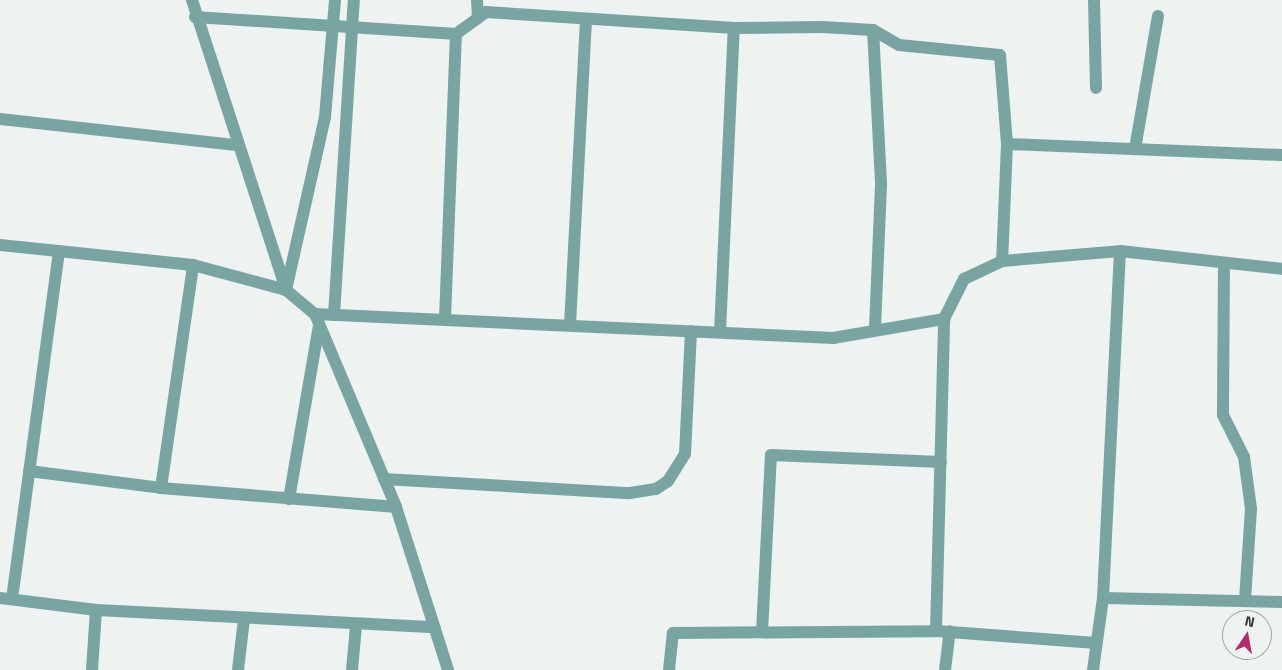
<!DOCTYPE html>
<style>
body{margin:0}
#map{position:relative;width:1282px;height:670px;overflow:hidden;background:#eef2f1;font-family:"Titillium Web",sans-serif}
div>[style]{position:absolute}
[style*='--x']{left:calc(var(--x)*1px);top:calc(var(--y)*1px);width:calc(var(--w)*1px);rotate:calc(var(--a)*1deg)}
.minor>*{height:12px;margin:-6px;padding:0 6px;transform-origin:6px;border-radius:6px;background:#78a5a2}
span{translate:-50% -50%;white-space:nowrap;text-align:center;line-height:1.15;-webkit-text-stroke:4.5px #eef2f1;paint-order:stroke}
.north{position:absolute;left:1222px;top:610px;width:50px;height:50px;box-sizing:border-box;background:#eef2f1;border:1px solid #a3a6a6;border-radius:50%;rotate:12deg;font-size:14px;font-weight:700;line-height:20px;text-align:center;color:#333535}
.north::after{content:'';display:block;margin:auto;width:18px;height:22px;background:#b32b6b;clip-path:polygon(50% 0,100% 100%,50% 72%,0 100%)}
</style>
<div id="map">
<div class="minor">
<div style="--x:192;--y:0;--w:305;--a:72"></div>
<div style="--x:286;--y:290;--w:38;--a:40"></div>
<div style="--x:315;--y:314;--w:209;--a:67.2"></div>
<div style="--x:396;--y:507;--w:171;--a:72.3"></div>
<div style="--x:477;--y:0;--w:18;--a:87"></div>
<div style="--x:1094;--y:0;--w:88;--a:88.7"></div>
<div style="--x:195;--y:17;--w:262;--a:3.7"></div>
<div style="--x:456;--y:34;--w:37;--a:-36"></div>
<div style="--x:486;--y:12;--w:249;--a:3.7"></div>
<div style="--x:734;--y:28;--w:88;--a:-0.7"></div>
<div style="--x:822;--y:27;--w:51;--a:3.4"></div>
<div style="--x:873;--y:30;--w:30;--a:30"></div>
<div style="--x:899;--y:45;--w:101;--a:5.7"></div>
<div style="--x:1000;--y:55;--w:89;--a:85.5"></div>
<div style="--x:1007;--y:144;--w:117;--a:92.4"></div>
<div style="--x:873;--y:30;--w:155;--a:87"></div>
<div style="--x:881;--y:185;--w:145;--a:92.4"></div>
<div style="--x:0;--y:119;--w:238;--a:6.3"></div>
<div style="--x:1007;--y:144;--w:275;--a:2.3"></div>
<div style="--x:1135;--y:149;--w:135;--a:-80.2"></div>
<div style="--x:0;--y:245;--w:194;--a:5.9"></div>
<div style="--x:193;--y:265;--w:96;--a:15"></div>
<div style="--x:286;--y:290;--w:177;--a:-77.3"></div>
<div style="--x:325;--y:117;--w:117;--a:-85.1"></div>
<div style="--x:1224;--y:263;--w:152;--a:90.4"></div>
<div style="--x:1223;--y:415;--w:47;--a:63.4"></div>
<div style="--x:1244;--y:457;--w:52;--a:82.3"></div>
<div style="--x:1251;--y:509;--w:91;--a:93.8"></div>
<div style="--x:315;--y:314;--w:519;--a:2.65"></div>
<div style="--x:833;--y:338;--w:113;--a:-9.7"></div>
<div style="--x:334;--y:315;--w:316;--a:-86.4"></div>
<div style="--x:445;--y:319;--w:285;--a:-87.8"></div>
<div style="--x:570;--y:325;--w:306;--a:-87"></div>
<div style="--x:720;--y:332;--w:304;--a:-87.4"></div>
<div style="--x:29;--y:471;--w:133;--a:7.3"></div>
<div style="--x:161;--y:488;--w:236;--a:4.6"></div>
<div style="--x:384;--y:479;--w:246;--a:3.3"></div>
<div style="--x:630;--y:493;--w:26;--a:-9"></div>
<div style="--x:656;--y:489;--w:14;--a:-34"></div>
<div style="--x:668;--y:481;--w:32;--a:-58"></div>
<div style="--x:685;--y:454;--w:123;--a:-87.2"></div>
<div style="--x:161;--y:488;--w:225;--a:-81.8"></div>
<div style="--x:289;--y:499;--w:177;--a:-80.2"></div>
<div style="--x:0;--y:598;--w:97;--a:7.1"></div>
<div style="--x:96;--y:610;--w:339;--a:2.9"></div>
<div style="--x:1103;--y:598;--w:179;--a:1.3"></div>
<div style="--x:12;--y:599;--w:351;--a:-82.3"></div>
<div style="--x:762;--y:632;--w:177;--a:-87.1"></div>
<div style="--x:771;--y:455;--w:170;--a:2.4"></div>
<div style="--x:1096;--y:643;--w:160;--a:-175.7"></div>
<div style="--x:936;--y:631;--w:312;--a:-88.5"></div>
<div style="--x:944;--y:319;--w:45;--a:-63.4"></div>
<div style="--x:964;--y:279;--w:42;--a:-25.3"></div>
<div style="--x:1002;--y:261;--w:118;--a:-4.8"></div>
<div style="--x:1120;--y:251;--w:163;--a:6.3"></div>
<div style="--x:92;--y:670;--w:60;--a:-86.2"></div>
<div style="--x:238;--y:670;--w:51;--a:-83.3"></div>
<div style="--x:352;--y:670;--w:44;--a:-84.8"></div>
<div style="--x:669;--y:670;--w:37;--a:-84"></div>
<div style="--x:673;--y:633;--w:263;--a:-0.4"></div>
<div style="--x:945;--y:670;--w:39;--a:-83"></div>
<div style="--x:1093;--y:670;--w:73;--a:-82.1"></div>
<div style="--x:1103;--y:598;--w:347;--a:-87.2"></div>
</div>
<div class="north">N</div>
</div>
